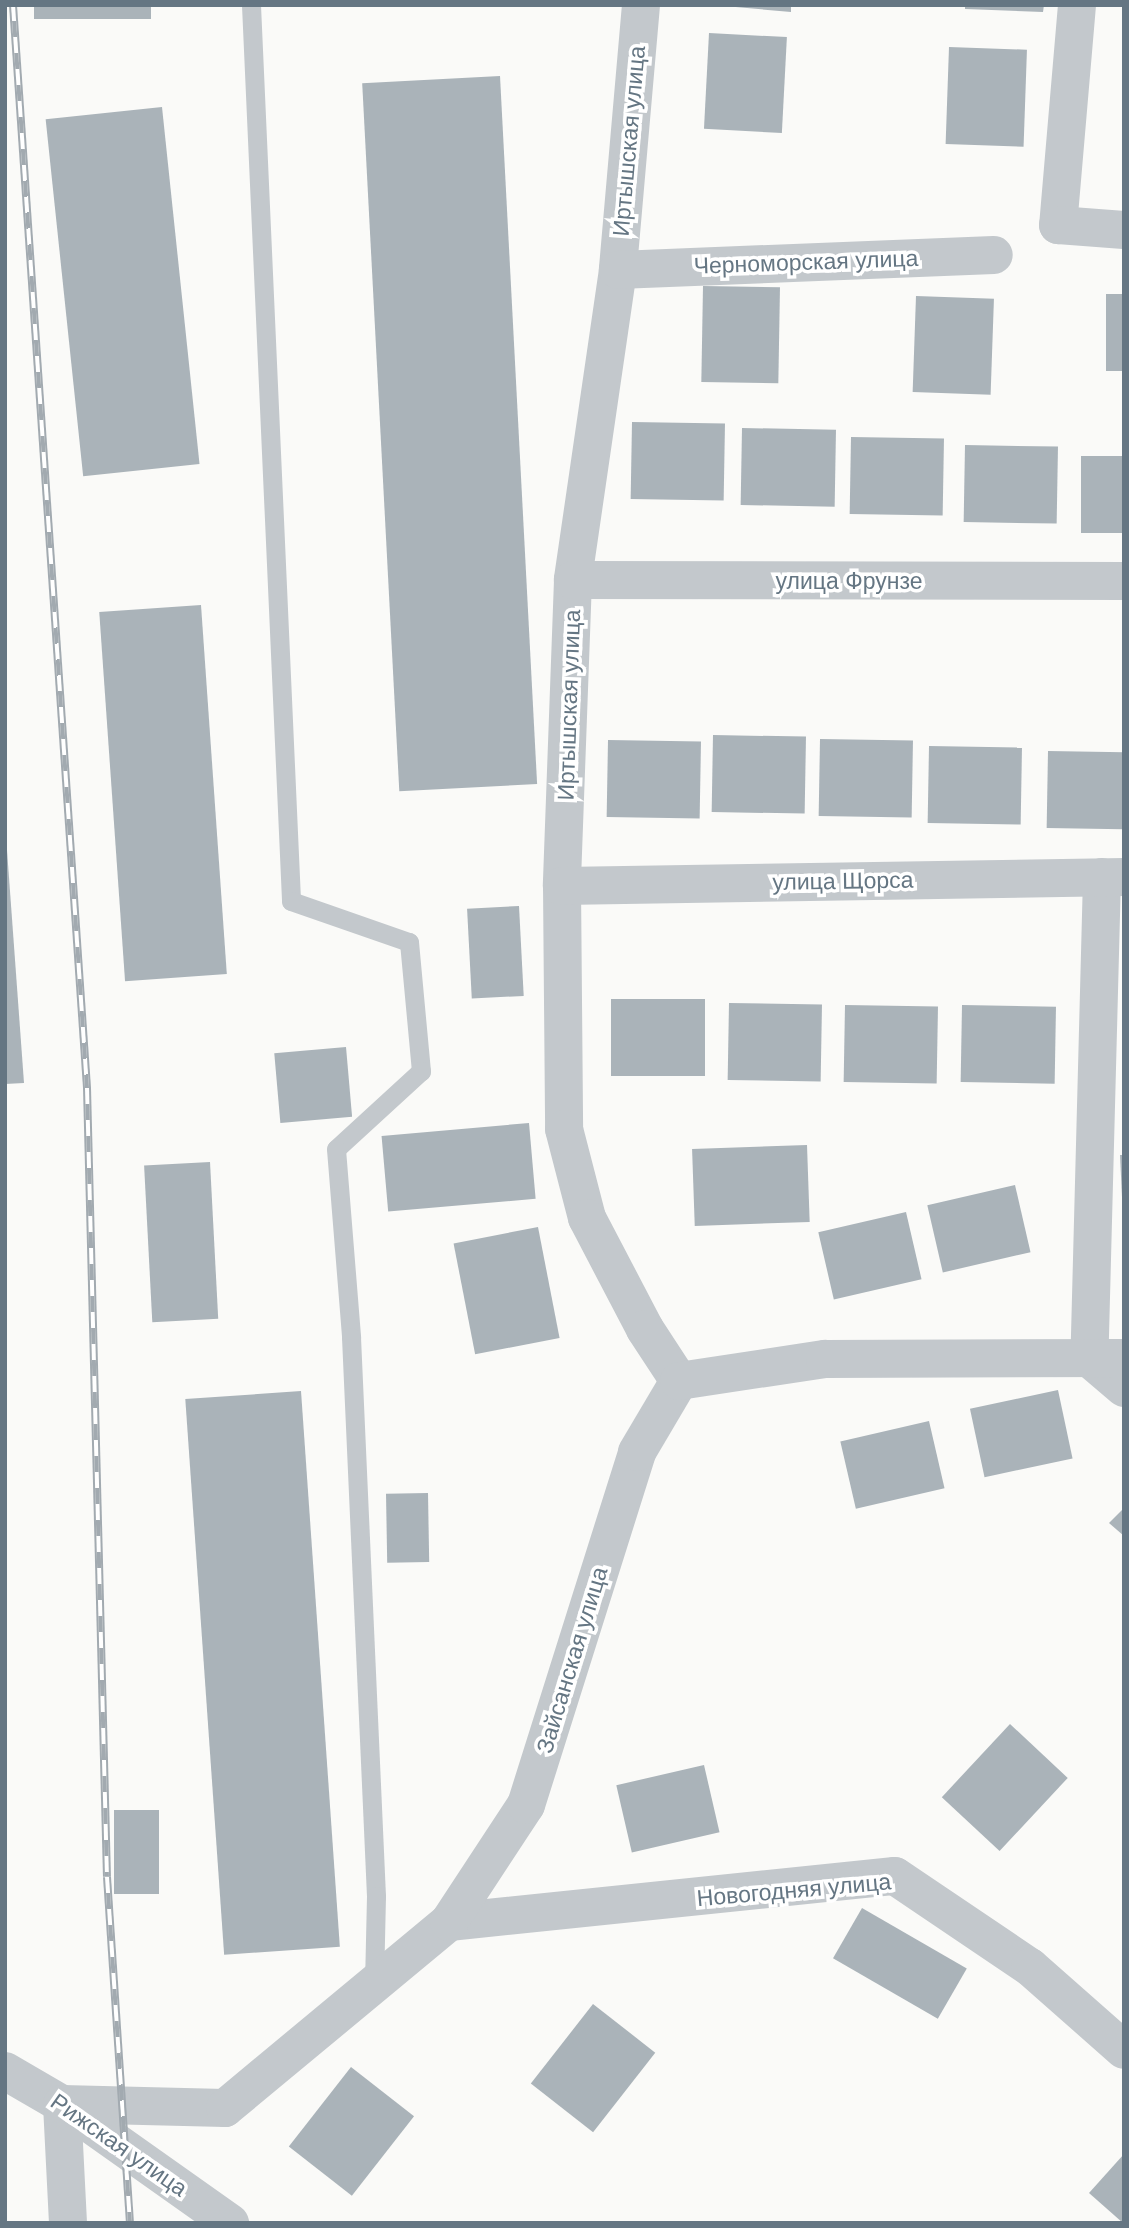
<!DOCTYPE html>
<meta charset="utf-8">
<style>
body{margin:0}
#map{position:relative;width:1129px;height:2228px;overflow:hidden;background:#fafaf8;font-family:Helvetica,sans-serif}
div>[style]{position:absolute}
[style*='--x']{left:calc(var(--x)*1px);top:calc(var(--y)*1px);width:calc(var(--w)*1px);rotate:calc(var(--a)*1deg)}
.building>*{inset:0;background:#aab3b9;transform-origin:0 0}
.service>*{height:19px;margin:-9.5px;padding:0 9.5px;transform-origin:9.5px;border-radius:9.5px;background:#c3c8cc}
.minor>*{height:38px;margin:-19px;padding:0 19px;transform-origin:19px;border-radius:19px;background:#c3c8cc}
.rail>*{height:8px;margin-top:-4px;transform-origin:0;background:repeating-linear-gradient(90deg,#fff 0 16px,#a2aab0 0 32px);box-sizing:border-box;border-block:2px solid #a2aab0}
span{translate:-50% -50%;white-space:nowrap;text-align:center;line-height:1.15;-webkit-text-stroke:7px #fff;paint-order:stroke}
.street-label{font-size:23px;color:#657683}
.frame{position:absolute;inset:0;border:7px solid #657683;pointer-events:none}
</style>
<div id="map">
<div class="building">
<div style="left:34px;top:5px;width:117px;height:14px"></div>
<div style="clip-path:polygon(713px 5px,791px 5px,791px 12px)"></div>
<div style="clip-path:polygon(965px 5px,1044px 5px,1043px 12px,965px 9px)"></div>
<div style="left:709px;top:33px;width:78px;height:96px;rotate:3deg"></div>
<div style="left:949px;top:47px;width:78px;height:97px;rotate:2deg"></div>
<div style="left:500px;top:76px;width:709px;height:138px;rotate:87deg"></div>
<div style="left:162px;top:107px;width:359px;height:117px;rotate:84deg"></div>
<div style="left:703px;top:286px;width:77px;height:96px;rotate:1deg"></div>
<div style="left:1106px;top:294px;width:18px;height:77px"></div>
<div style="left:916px;top:296px;width:78px;height:96px;rotate:2deg"></div>
<div style="left:632px;top:422px;width:93px;height:77px;rotate:1deg"></div>
<div style="left:742px;top:428px;width:94px;height:77px;rotate:1deg"></div>
<div style="left:851px;top:437px;width:93px;height:77px;rotate:1deg"></div>
<div style="left:965px;top:445px;width:93px;height:77px;rotate:1deg"></div>
<div style="left:1081px;top:456px;width:43px;height:77px"></div>
<div style="left:201px;top:605px;width:370px;height:102px;rotate:86deg"></div>
<div style="left:713px;top:735px;width:93px;height:77px;rotate:1deg"></div>
<div style="left:820px;top:739px;width:93px;height:77px;rotate:1deg"></div>
<div style="left:608px;top:740px;width:93px;height:77px;rotate:1deg"></div>
<div style="left:929px;top:746px;width:93px;height:77px;rotate:1deg"></div>
<div style="left:1048px;top:751px;width:76px;height:77px;rotate:1deg"></div>
<div style="clip-path:polygon(7px 850px,24px 1083px,5px 1084px,5px 851px)"></div>
<div style="left:519px;top:906px;width:90px;height:52px;rotate:87deg"></div>
<div style="left:611px;top:999px;width:94px;height:77px"></div>
<div style="left:729px;top:1003px;width:93px;height:77px;rotate:1deg"></div>
<div style="left:845px;top:1005px;width:93px;height:77px;rotate:1deg"></div>
<div style="left:962px;top:1005px;width:94px;height:77px;rotate:1deg"></div>
<div style="left:346px;top:1047px;width:70px;height:72px;rotate:85deg"></div>
<div style="left:529px;top:1123px;width:76px;height:148px;rotate:85deg"></div>
<div style="left:807px;top:1145px;width:77px;height:115px;rotate:88deg"></div>
<div style="clip-path:polygon(1120px 1155px,1124px 1155px,1124px 1197px,1122px 1197px)"></div>
<div style="left:210px;top:1162px;width:157px;height:66px;rotate:87deg"></div>
<div style="left:1015px;top:1185px;width:69px;height:90px;rotate:77deg"></div>
<div style="left:906px;top:1212px;width:69px;height:90px;rotate:77deg"></div>
<div style="left:538px;top:1227px;width:113px;height:86px;rotate:79deg"></div>
<div style="left:1058px;top:1390px;width:70px;height:90px;rotate:78deg"></div>
<div style="left:301px;top:1391px;width:557px;height:116px;rotate:86deg"></div>
<div style="left:929px;top:1421px;width:69px;height:91px;rotate:77deg"></div>
<div style="left:428px;top:1493px;width:69px;height:42px;rotate:89deg"></div>
<div style="clip-path:polygon(1124px 1508px,1124px 1536px,1109px 1523px)"></div>
<div style="left:1010px;top:1724px;width:79px;height:100px;rotate:43deg"></div>
<div style="left:704px;top:1765px;width:69px;height:90px;rotate:77deg"></div>
<div style="left:114px;top:1810px;width:45px;height:84px"></div>
<div style="left:862px;top:1908px;width:121px;height:58px;rotate:30deg"></div>
<div style="left:593px;top:2004px;width:79px;height:101px;rotate:38deg"></div>
<div style="left:351px;top:2067px;width:80px;height:101px;rotate:38deg"></div>
<div style="clip-path:polygon(1124px 2154px,1124px 2223px,1123px 2223px,1089px 2193px)"></div>
</div>
<div class="service">
<div style="--x:251;--y:5;--w:897;--a:87.44"></div>
<div style="--x:291;--y:901;--w:125;--a:19.2"></div>
<div style="--x:409;--y:942;--w:130;--a:84.7"></div>
<div style="--x:421;--y:1071;--w:115;--a:137.5"></div>
<div style="--x:336;--y:1149;--w:189;--a:85.4"></div>
<div style="--x:351;--y:1337;--w:560;--a:87.44"></div>
<div style="--x:376;--y:1896;--w:89;--a:91.3"></div>
</div>
<div class="minor">
<div style="--x:641;--y:5;--w:266;--a:95"></div>
<div style="--x:618;--y:270;--w:313;--a:98.3"></div>
<div style="--x:573;--y:580;--w:306;--a:92.1"></div>
<div style="--x:562;--y:886;--w:243;--a:89.5"></div>
<div style="--x:564;--y:1129;--w:92;--a:75.5"></div>
<div style="--x:587;--y:1218;--w:125;--a:62.4"></div>
<div style="--x:645;--y:1329;--w:62;--a:56.8"></div>
<div style="--x:1077;--y:5;--w:221;--a:94.9"></div>
<div style="--x:1058;--y:225;--w:66;--a:4.3"></div>
<div style="--x:618;--y:270;--w:376;--a:-2.3"></div>
<div style="--x:573;--y:580;--w:551;--a:0.1"></div>
<div style="--x:1102;--y:877;--w:481;--a:91.5"></div>
<div style="--x:1089;--y:1358;--w:46;--a:40.6"></div>
<div style="--x:562;--y:886;--w:562;--a:-0.92"></div>
<div style="--x:449;--y:1922;--w:448;--a:-5.9"></div>
<div style="--x:895;--y:1876;--w:163;--a:34"></div>
<div style="--x:1030;--y:1967;--w:125;--a:41.4"></div>
<div style="--x:5;--y:2071;--w:66;--a:30.1"></div>
<div style="--x:62;--y:2104;--w:206;--a:35.3"></div>
<div style="--x:68;--y:2223;--w:119;--a:-92.9"></div>
<div style="--x:62;--y:2104;--w:163;--a:1.4"></div>
<div style="--x:225;--y:2108;--w:291;--a:-39.7"></div>
<div style="--x:449;--y:1922;--w:140;--a:-56.7"></div>
<div style="--x:526;--y:1805;--w:370;--a:-72.5"></div>
<div style="--x:637;--y:1452;--w:82;--a:-59.4"></div>
<div style="--x:679;--y:1381;--w:148;--a:-8.6"></div>
<div style="--x:825;--y:1359;--w:299;--a:-0.2"></div>
</div>
<div class="rail">
<div style="--x:13;--y:5;--w:1086;--a:86.09"></div>
<div style="--x:87;--y:1088;--w:789;--a:88.55"></div>
<div style="--x:107;--y:1877;--w:347;--a:86.2"></div>
</div>
<div class="street-label">
<span style="left:629px;top:141px;rotate:-85deg">Иртышская улица</span>
<span style="left:806px;top:262px;rotate:-2deg">Черноморская улица</span>
<span style="left:849px;top:581px">улица Фрунзе</span>
<span style="left:569px;top:705px;rotate:-88deg">Иртышская улица</span>
<span style="left:843px;top:881px;rotate:-1deg">улица Щорса</span>
<span style="left:572px;top:1660px;rotate:-73deg">Зайсанская улица</span>
<span style="left:794px;top:1890px;rotate:-5deg">Новогодняя улица</span>
<span style="left:119px;top:2145px;rotate:35deg">Рижская улица</span>
</div>
<div class="frame"></div>
</div>
